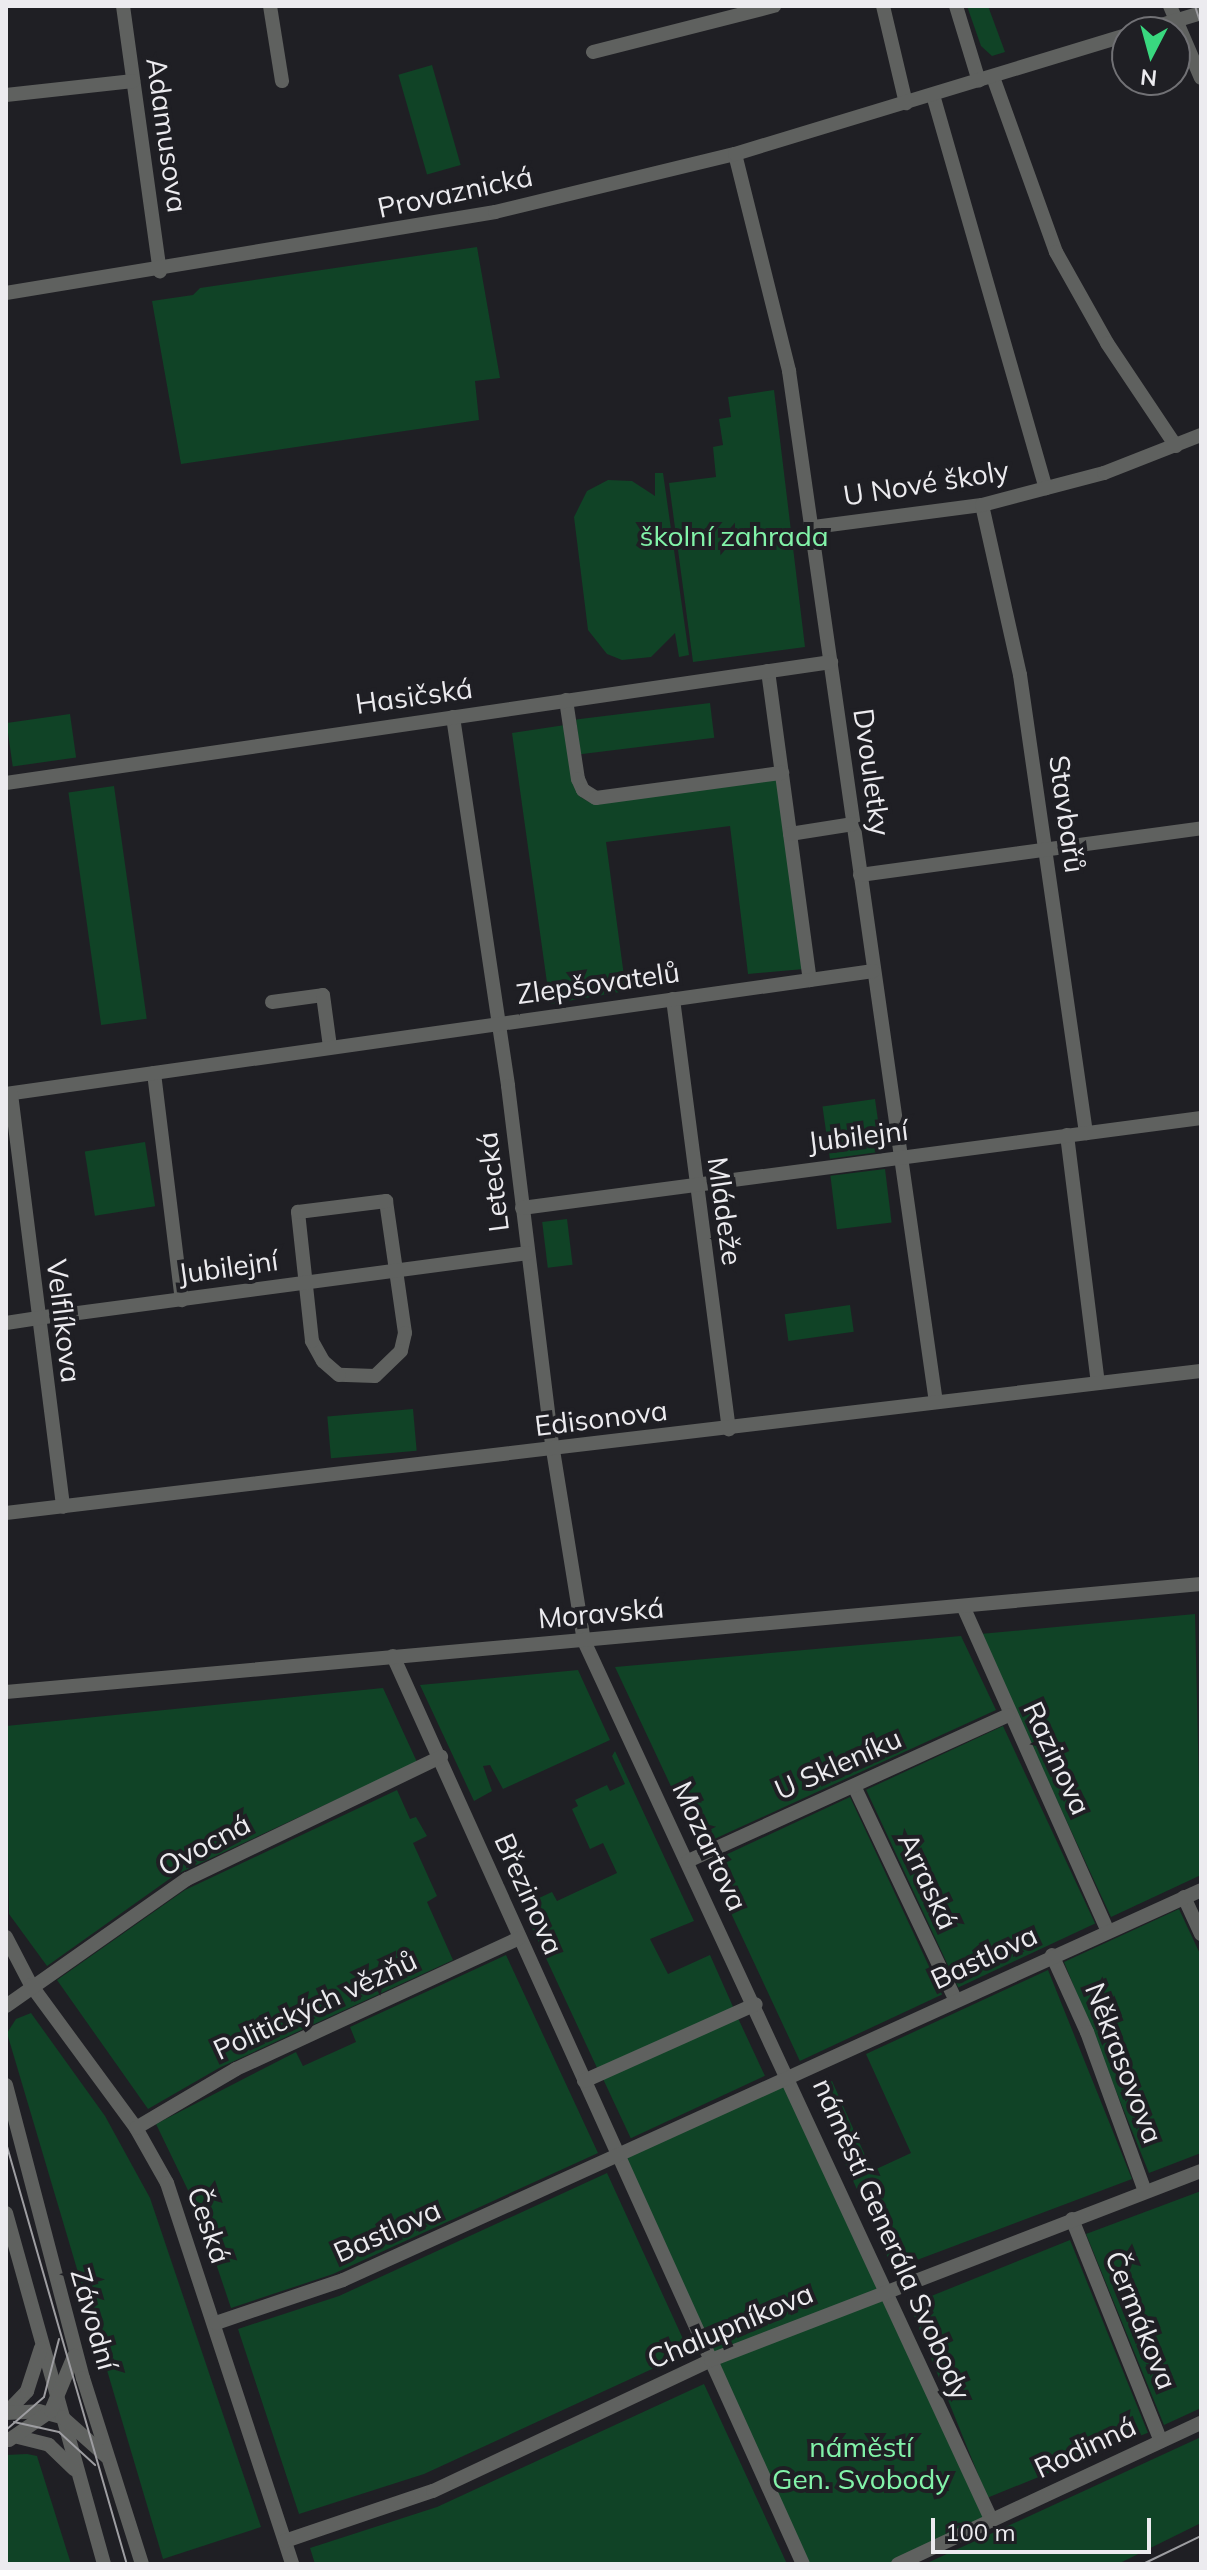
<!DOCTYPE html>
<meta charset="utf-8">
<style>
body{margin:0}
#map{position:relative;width:1207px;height:2570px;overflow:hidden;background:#1f1f24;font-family:Mulish,sans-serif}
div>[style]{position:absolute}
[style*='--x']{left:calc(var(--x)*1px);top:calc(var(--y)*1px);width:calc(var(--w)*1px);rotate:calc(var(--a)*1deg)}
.green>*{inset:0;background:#104326;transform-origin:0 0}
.minor-tunnel>*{height:14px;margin-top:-7px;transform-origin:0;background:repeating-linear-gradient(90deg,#3e3e42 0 14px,transparent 0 21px)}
.minor>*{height:14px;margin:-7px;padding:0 7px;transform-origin:7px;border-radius:7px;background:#5f615f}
.tram>*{height:2px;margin:-1px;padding:0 1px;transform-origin:1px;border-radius:1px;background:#9d9da1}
span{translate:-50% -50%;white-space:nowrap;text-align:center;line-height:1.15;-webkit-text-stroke:8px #1f1f24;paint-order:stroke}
.street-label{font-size:28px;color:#ecebef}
.park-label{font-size:28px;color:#82f3a9}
.frame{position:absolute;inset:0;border:8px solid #ecebef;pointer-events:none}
.north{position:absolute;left:1111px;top:16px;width:80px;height:80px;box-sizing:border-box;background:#1f1f24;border:2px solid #717175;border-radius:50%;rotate:186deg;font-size:22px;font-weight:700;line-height:32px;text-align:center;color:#ecebef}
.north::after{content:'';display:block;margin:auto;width:28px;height:36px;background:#39d87f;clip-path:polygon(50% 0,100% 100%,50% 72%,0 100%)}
.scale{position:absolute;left:931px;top:2518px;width:220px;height:36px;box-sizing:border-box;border:4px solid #ecebef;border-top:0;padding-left:10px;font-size:24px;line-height:28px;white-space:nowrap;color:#ecebef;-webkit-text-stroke:6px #1f1f24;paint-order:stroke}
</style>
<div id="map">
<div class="green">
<div style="clip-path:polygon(967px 6px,988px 6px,1005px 52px,992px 56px,981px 46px)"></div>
<div style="left:432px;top:65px;width:104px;height:35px;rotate:74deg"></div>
<div style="clip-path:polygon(477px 247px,500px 378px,475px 381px,479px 420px,181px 464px,152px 301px,193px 295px,200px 288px)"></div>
<div style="clip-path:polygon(774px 390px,805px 647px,693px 662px,669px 483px,716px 477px,713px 447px,723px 445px,719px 419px,731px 417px,728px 397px)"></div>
<div style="clip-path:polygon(655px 473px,663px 473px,689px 655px,679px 657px,675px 633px,651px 657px,622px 660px,607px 654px,588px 630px,574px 517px,587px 491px,608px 480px,632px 481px,655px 496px)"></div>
<div style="left:710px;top:703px;width:35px;height:135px;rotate:83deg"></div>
<div style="left:70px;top:714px;width:44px;height:64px;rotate:82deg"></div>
<div style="clip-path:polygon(565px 725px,579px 796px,589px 802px,777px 778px,804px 969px,748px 974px,730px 826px,606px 842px,626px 991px,550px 1004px,512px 733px)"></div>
<div style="left:114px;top:786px;width:235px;height:46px;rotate:82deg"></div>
<div style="left:875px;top:1099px;width:53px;height:53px;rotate:82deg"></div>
<div style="left:145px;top:1142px;width:65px;height:61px;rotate:81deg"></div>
<div style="left:885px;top:1169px;width:54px;height:55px;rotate:83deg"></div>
<div style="left:567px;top:1219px;width:46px;height:25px;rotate:83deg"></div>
<div style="left:850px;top:1305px;width:27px;height:66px;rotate:82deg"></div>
<div style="left:413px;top:1409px;width:42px;height:86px;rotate:85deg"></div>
<div style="clip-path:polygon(1195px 1614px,1201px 1875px,1111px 1917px,980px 1634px)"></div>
<div style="clip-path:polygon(961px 1636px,996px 1710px,699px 1846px,615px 1667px)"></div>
<div style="clip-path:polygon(578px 1670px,610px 1740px,503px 1789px,490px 1765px,483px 1766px,492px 1791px,474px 1801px,420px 1685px)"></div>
<div style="clip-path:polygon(383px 1688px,417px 1762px,175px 1875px,47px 1966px,9px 1914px,6px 1726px)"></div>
<div style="left:1003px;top:1726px;width:218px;height:151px;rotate:65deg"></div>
<div style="clip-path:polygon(615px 1751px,694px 1921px,650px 1939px,668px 1974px,710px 1955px,734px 2009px,598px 2070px,512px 1885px,526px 1904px,552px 1892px,557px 1901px,617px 1873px,603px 1843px,590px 1849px,572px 1809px,578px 1806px,575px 1800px,607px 1785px,610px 1791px,625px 1784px,612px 1756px)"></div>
<div style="clip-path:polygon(397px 1790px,410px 1819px,416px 1817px,427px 1836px,413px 1843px,437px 1896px,427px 1902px,453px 1960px,219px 2068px,148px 2109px,57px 1980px,185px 1890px)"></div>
<div style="left:850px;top:1797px;width:218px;height:157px;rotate:65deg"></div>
<div style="clip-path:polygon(1179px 1909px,1201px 1956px,1201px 2153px,1149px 2173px,1064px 1962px)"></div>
<div style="clip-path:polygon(506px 1955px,598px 2153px,333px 2274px,231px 2308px,199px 2213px,156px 2124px,296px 2052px,303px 2066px,356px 2042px,350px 2027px)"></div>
<div style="clip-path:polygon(1048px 1970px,1132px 2179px,893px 2269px,812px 2090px,832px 2081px,872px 2171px,911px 2153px,866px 2054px)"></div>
<div style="clip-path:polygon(31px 2013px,105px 2116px,150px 2198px,261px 2527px,163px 2559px,7px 2033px,16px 2019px)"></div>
<div style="left:737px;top:2016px;width:66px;height:148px;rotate:65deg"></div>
<div style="clip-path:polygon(789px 2074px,991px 2519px,898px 2564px,803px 2564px,618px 2153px)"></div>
<div style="clip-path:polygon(607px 2173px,689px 2352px,424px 2474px,299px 2514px,238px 2329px,339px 2296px)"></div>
<div style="clip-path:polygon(1201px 2191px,1201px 2408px,1164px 2425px,1086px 2234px)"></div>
<div style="left:1070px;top:2240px;width:208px;height:173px;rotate:68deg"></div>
<div style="clip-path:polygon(704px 2384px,787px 2564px,315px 2564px,310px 2548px,437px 2507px)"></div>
<div style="clip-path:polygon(1201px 2437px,1201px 2523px,1118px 2564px,925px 2564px)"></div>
<div style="clip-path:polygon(27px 2454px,37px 2456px,71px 2564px,6px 2564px,6px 2455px)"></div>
</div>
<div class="minor-tunnel">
<div style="--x:51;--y:1316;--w:27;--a:-6"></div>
</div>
<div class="minor">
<div style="--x:123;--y:6;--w:268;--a:82.1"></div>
<div style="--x:270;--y:6;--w:76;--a:80.9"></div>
<div style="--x:883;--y:6;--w:100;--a:76.7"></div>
<div style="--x:956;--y:6;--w:78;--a:73"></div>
<div style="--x:1170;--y:6;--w:78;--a:66.7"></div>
<div style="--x:1138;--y:32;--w:66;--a:-16.8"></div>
<div style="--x:593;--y:52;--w:187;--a:-14.3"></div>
<div style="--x:993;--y:77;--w:186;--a:70.2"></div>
<div style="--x:1056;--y:252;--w:104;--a:60.7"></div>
<div style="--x:1107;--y:343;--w:124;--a:56.2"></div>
<div style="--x:6;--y:95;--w:128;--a:-6.3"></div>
<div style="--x:933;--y:95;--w:409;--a:74"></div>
<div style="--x:735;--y:154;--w:224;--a:76"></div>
<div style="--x:789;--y:371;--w:1041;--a:81.89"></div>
<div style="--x:6;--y:293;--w:496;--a:-9.4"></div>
<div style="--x:495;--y:212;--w:247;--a:-13.6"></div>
<div style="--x:735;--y:154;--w:410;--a:-16.9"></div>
<div style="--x:982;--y:505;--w:174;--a:77.4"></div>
<div style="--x:1020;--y:675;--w:463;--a:81.8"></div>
<div style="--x:814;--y:527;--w:169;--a:-7.5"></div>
<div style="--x:982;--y:505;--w:126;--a:-14.7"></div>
<div style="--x:1104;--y:473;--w:104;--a:-21.4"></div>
<div style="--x:768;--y:671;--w:312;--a:82.3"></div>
<div style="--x:566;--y:700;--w:80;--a:81.4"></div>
<div style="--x:578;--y:779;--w:12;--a:66"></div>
<div style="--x:583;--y:790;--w:15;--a:32"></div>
<div style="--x:596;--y:798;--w:188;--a:-7.7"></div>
<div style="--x:453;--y:717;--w:373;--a:81.5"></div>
<div style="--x:508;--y:1086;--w:367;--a:83"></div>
<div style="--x:553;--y:1450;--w:193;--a:80.8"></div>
<div style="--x:584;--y:1641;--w:968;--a:65.13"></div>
<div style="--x:6;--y:783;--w:834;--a:-8.34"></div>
<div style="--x:790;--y:834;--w:64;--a:-9"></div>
<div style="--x:860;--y:875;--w:344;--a:-7.8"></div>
<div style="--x:673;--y:999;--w:434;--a:82.6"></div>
<div style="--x:272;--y:1002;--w:51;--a:-7.8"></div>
<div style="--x:323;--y:995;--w:52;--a:82.3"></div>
<div style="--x:154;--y:1073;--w:229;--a:83"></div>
<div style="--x:6;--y:1094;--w:876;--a:-8.07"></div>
<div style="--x:11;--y:1094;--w:416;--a:82.8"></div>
<div style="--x:1067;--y:1135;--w:250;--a:82.9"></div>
<div style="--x:386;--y:1201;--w:133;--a:81.8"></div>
<div style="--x:405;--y:1333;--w:18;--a:103"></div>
<div style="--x:401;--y:1351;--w:36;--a:136"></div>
<div style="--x:375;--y:1376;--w:36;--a:-178"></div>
<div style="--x:339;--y:1375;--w:21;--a:-139"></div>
<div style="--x:323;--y:1361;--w:23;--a:-119"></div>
<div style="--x:312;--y:1341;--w:130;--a:-96.2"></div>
<div style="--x:298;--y:1212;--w:89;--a:-7.1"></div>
<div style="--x:522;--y:1208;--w:685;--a:-7.55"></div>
<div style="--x:78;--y:1313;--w:454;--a:-7.6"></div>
<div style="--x:6;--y:1323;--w:46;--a:-8.8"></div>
<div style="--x:6;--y:1513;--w:1203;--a:-6.78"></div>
<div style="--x:963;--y:1606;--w:354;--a:66"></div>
<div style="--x:393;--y:1656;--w:996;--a:65.7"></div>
<div style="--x:6;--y:1692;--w:1200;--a:-5.16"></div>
<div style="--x:854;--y:1786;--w:236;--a:64.6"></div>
<div style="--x:688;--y:1861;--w:352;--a:-24.5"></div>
<div style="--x:1184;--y:1897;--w:41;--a:65.3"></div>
<div style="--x:6;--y:1937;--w:54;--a:62.5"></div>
<div style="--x:31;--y:1985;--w:177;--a:53.7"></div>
<div style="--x:136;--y:2128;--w:63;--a:60.6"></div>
<div style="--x:167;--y:2183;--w:401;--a:71.8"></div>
<div style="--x:1052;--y:1955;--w:85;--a:65.6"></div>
<div style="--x:1087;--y:2032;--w:169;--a:70"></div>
<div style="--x:6;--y:2006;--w:221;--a:-35.1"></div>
<div style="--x:187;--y:1879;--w:282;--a:-25.7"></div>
<div style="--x:584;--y:2081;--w:188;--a:-24.1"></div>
<div style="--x:6;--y:2085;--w:303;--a:75.3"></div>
<div style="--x:83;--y:2378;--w:195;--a:72.4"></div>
<div style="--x:136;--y:2128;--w:116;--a:-30.5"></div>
<div style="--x:236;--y:2069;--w:312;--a:-24.8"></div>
<div style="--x:6;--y:2213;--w:364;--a:74.4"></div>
<div style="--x:1072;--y:2219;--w:239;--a:68.2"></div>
<div style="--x:216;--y:2323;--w:134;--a:-18.7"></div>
<div style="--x:343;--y:2280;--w:942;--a:-24.44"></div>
<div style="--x:7;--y:2412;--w:29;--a:-46"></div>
<div style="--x:27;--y:2391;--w:45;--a:-72"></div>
<div style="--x:6;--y:2413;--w:33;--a:-3"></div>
<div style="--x:39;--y:2411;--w:24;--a:15"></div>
<div style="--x:62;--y:2417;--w:59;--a:41.6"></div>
<div style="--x:18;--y:2437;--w:32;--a:14"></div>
<div style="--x:49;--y:2445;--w:35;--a:44"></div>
<div style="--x:9;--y:2440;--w:51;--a:-34.6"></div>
<div style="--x:51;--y:2411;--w:60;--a:-67.3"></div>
<div style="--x:285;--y:2541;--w:156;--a:-18.7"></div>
<div style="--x:433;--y:2491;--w:307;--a:-25.2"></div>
<div style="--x:711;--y:2360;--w:525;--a:-21.09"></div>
<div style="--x:898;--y:2564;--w:334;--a:-25"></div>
</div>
<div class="tram">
<div style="--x:1195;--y:6;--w:20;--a:72"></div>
<div style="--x:6;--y:2143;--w:438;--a:74"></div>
<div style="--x:14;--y:2422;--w:46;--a:12.5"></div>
<div style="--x:59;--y:2432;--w:49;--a:42.5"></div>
<div style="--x:6;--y:2430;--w:50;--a:-41"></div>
<div style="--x:44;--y:2397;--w:60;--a:-75.5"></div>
<div style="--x:1143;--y:2564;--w:64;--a:-25.8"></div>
</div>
<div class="street-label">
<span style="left:167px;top:135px;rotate:82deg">Adamusova</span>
<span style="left:455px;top:192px;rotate:-12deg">Provaznická</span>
<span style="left:926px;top:483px;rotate:-9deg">U Nové školy</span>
<span style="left:414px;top:696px;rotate:-8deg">Hasičská</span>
<span style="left:872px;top:772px;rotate:82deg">Dvouletky</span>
<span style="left:1067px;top:814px;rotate:82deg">Stavbařů</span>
<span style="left:598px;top:983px;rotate:-8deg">Zlepšovatelů</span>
<span style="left:858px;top:1136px;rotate:-7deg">Jubilejní</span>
<span style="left:493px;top:1182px;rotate:-97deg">Letecká</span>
<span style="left:725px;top:1211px;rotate:82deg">Mládeže</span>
<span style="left:228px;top:1267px;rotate:-8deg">Jubilejní</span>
<span style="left:64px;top:1321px;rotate:83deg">Velflíkova</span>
<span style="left:601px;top:1418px;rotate:-7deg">Edisonova</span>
<span style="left:601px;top:1613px;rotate:-5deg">Moravská</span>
<span style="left:1057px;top:1758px;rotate:65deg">Razinova</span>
<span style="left:838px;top:1764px;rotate:-24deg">U Skleníku</span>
<span style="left:204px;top:1845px;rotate:-28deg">Ovocná</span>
<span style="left:710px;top:1846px;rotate:65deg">Mozartova</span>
<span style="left:928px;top:1881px;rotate:65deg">Arraská</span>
<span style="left:529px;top:1894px;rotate:66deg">Březinova</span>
<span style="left:984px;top:1957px;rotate:-25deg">Bastlova</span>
<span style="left:315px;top:2005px;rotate:-25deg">Politických vězňů</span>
<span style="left:1124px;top:2063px;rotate:69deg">Někrasovova</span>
<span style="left:209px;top:2225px;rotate:71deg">Česká</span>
<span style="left:387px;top:2231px;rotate:-24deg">Bastlova</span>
<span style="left:892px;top:2239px;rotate:66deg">náměstí Generála Svobody</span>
<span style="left:94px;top:2319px;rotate:74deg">Závodní</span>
<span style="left:1141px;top:2320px;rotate:68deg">Čermákova</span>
<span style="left:730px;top:2326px;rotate:-23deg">Chalupníkova</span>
<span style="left:1085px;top:2447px;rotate:-25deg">Rodinná</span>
</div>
<div class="park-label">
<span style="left:734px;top:536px">školní zahrada</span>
<span style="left:861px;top:2463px">náměstí<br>Gen. Svobody</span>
</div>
<div class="frame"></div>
<div class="north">N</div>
<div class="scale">100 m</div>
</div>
